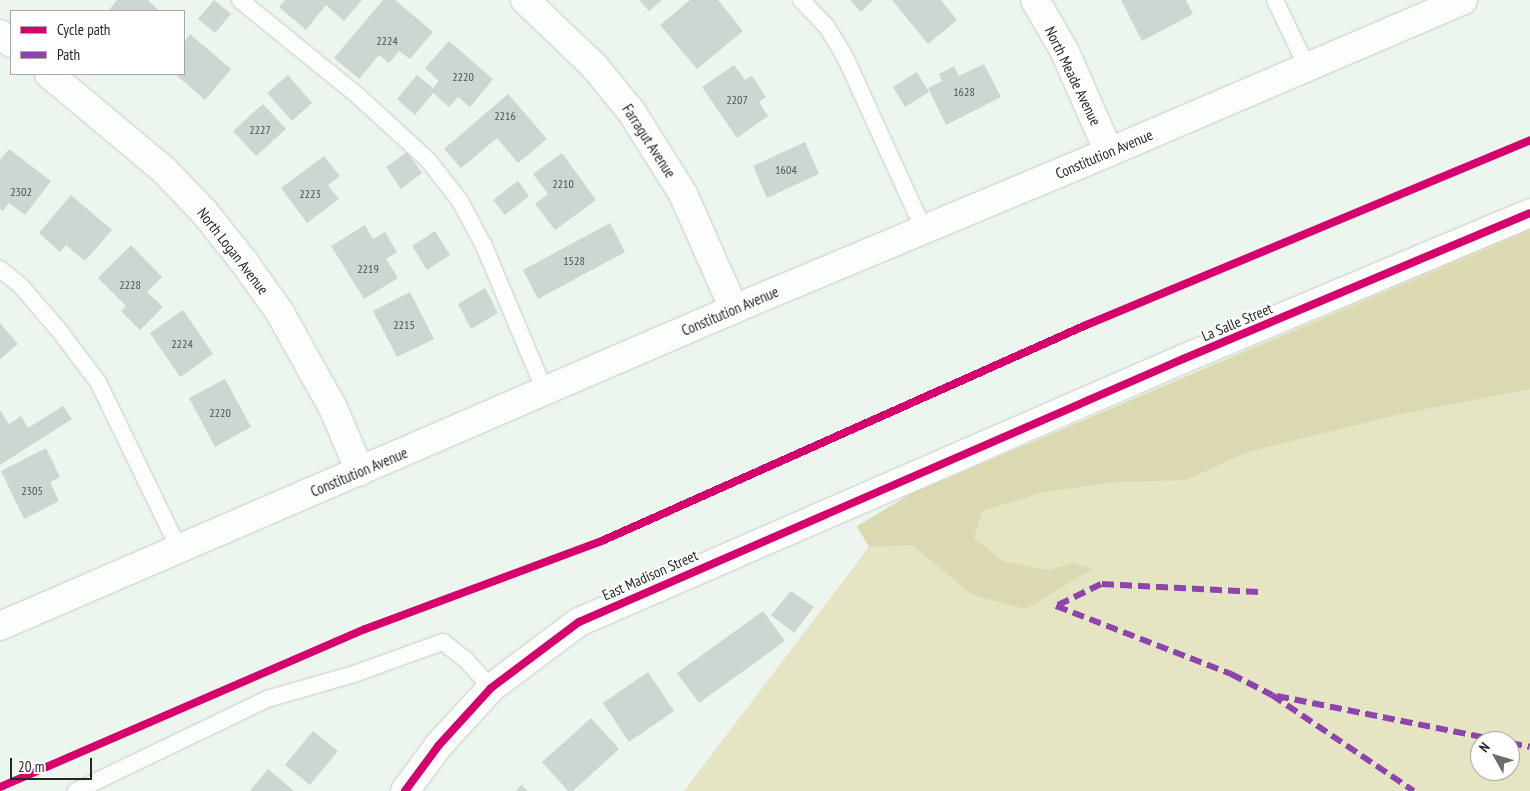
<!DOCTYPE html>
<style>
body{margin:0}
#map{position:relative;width:1530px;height:791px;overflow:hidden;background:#ecf6ee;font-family:"PT Sans Narrow",sans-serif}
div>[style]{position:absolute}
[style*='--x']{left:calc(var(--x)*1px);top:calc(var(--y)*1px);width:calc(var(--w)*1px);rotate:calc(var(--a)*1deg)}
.green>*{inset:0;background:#e5e4c3}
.forest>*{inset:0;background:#dad9b2}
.building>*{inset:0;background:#cdd6d0}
.roads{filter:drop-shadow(0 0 1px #c6ccc6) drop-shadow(0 0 1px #c6ccc6)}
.lane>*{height:16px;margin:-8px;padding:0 8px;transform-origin:8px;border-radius:8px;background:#fcfefc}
.street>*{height:28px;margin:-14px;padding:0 14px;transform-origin:14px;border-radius:14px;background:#fcfefc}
.secondary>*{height:28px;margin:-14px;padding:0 14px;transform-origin:14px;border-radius:14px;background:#fcfefc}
.quiet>*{height:6px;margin-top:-3px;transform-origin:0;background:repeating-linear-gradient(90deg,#8e44ad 0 12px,transparent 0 18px)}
.cycleway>*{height:8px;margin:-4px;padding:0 4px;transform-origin:4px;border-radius:4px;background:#d6006c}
span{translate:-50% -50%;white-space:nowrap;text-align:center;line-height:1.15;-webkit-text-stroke:4px #fff;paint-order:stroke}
.number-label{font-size:12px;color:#4d544e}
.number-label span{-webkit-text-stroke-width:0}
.street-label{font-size:15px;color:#222822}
.legend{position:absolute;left:10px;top:10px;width:175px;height:65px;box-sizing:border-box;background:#fff;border:1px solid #a7a9a7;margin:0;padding:6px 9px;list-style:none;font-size:15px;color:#222822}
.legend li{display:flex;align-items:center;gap:10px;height:25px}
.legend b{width:25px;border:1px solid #a7a9a7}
.north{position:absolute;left:1470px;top:731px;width:50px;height:50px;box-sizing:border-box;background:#fff;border:1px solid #a7a9a7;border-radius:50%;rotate:309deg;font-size:14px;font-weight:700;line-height:20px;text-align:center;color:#222822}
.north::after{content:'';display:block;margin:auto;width:18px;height:22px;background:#697069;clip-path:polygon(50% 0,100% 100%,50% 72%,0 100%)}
.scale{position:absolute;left:10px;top:758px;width:82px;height:22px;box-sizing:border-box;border:2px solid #222822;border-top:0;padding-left:6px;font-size:15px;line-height:18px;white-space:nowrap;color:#222822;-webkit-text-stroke:4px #fff;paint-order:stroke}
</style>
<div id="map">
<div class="green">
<i style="clip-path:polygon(evenodd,1530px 228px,1530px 791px,684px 791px,869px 547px,857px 526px,911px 494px,1530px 228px,1480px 741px,1510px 741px,1510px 771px,1480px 771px,1480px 741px)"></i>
</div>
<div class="forest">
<i style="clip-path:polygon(1530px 231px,1530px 389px,1405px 413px,1247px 452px,1186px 480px,1117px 482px,1043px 492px,982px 511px,974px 538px,1003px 561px,1047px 570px,1074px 563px,1092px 569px,1026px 609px,973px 595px,912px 545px,869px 547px,857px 526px,911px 494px)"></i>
</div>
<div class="building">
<i style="clip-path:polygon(117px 0,148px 0,159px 11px,108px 11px)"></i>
<i style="clip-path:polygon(214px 0,231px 14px,215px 33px,198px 19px)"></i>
<i style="clip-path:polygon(285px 0,362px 0,344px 21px,326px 5px,306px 30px,279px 7px)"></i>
<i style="clip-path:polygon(383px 0,395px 0,433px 32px,410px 59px,399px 51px,389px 63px,379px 55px,359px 79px,334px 58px)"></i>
<i style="clip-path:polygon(639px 0,662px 0,649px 11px)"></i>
<i style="clip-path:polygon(690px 0,718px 0,743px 31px,697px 69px,660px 25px)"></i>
<i style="clip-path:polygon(850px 0,873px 0,861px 12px)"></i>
<i style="clip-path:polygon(892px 0,941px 0,957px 20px,928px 44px)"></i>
<i style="clip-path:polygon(1121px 0,1186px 0,1193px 14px,1142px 41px)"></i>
<i style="clip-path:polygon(190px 34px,231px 69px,205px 100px,175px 74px,184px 74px,184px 42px)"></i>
<i style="clip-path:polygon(449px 41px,493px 79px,470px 107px,458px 97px,449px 107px,433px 93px,415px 115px,397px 99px,417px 75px,433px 88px,439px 81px,425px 68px)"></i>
<i style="clip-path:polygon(984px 64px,1001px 97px,946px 125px,928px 88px,942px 81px,939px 74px,954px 66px,959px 76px)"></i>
<i style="clip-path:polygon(734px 65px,745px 80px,752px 76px,766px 97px,759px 102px,768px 116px,737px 138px,702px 87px)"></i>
<i style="clip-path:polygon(917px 72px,929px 92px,905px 107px,893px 87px)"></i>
<i style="clip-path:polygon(288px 75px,312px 103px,292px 121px,267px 93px)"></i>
<i style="clip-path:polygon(508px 94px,547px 139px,518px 163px,497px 138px,461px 168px,444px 149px)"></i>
<i style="clip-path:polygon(263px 104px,286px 129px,256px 156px,233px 131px)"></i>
<i style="clip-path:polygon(805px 142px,819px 174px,767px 198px,753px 166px)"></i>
<i style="clip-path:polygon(9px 149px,51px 181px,25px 215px,9px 203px,3px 211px,0 209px,0 160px)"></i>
<i style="clip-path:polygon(407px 152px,422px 173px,401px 189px,386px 167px)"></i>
<i style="clip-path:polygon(562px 153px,596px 200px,555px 230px,535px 204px,548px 194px,533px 174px)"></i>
<i style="clip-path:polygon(324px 156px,340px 176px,328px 185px,339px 199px,307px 223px,281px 188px)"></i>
<i style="clip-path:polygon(518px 181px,529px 196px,505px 215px,493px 200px)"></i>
<i style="clip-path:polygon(71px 195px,112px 230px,85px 261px,66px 245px,60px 252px,39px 233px)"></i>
<i style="clip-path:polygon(610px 223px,625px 252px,538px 299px,523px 270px)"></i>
<i style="clip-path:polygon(365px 225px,373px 239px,385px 232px,397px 252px,386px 259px,398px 278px,364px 299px,331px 246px)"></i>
<i style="clip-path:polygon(435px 231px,450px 255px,427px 270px,412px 246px)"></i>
<i style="clip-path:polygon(131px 245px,162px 277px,147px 292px,163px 307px,140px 330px,121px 311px,126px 306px,98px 278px)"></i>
<i style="clip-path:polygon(485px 288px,498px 313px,471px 329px,458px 304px)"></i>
<i style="clip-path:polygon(410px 292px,434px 339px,397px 357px,373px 311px)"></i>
<i style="clip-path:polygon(183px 310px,213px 354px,180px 377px,150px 333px)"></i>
<i style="clip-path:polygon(0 323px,18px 344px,0 359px)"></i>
<i style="clip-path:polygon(225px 379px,251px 427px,215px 447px,189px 398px)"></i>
<i style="clip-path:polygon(63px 406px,72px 419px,0 465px,0 410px,9px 424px,21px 416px,28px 428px)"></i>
<i style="clip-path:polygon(46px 448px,60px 477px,50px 482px,59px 501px,24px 519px,1px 471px)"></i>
<i style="clip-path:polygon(791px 591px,814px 607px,794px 633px,771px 615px)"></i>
<i style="clip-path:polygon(763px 611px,785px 641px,699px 703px,677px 673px)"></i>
<i style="clip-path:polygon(648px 672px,674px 711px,629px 742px,603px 703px)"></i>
<i style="clip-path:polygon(591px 718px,619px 749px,573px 791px,568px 791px,542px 762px)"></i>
<i style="clip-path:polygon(313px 731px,338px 751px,310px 785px,285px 765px)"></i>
<i style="clip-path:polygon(268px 769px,294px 791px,250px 791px)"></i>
<i style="clip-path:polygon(521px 785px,528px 791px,516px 791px)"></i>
</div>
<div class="roads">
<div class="lane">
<i style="--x:240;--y:0;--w:152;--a:39.1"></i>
<i style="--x:358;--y:96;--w:95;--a:42.4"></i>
<i style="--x:428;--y:160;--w:52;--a:52"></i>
<i style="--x:460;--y:201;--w:51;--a:61.9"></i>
<i style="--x:484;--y:246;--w:157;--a:67.2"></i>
<i style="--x:801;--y:0;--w:37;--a:46"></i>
<i style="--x:827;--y:27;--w:37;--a:59"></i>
<i style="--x:846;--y:59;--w:188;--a:65.5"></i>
<i style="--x:1275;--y:0;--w:74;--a:64.5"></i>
<i style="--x:0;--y:269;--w:26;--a:39"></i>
<i style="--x:20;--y:285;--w:58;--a:49.2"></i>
<i style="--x:58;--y:329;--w:66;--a:53"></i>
<i style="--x:98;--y:382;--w:186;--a:64.1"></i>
<i style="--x:76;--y:791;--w:212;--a:-25.7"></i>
<i style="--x:267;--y:699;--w:91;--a:-16"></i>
<i style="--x:354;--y:674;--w:95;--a:-19.8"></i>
<i style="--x:443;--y:642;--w:29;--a:38"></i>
<i style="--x:466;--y:660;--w:38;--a:48"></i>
</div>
<div class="street">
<i style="--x:525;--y:0;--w:95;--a:43.7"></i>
<i style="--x:594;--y:66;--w:58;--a:50.6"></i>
<i style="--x:631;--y:111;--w:98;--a:57.9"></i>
<i style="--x:683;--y:194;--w:126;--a:66.1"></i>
<i style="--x:1035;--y:0;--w:58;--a:59.9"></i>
<i style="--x:1064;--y:50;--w:111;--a:66.2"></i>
<i style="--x:0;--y:34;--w:14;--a:39"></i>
<i style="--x:49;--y:74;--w:151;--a:39.9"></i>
<i style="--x:165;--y:171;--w:58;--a:46.4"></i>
<i style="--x:205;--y:213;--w:63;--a:51.5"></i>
<i style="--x:244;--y:262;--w:60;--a:54.5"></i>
<i style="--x:279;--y:311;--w:111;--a:60.9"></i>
<i style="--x:333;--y:408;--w:69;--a:66.8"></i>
<i style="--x:405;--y:791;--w:57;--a:-53.5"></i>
<i style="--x:439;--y:745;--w:77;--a:-47.6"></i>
<i style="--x:491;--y:688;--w:110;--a:-36.9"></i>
<i style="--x:579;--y:622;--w:659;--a:-23.53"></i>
<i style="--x:1183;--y:359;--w:376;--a:-22.8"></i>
</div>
<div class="secondary">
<i style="--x:0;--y:626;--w:800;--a:-23.36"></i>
<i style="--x:734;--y:309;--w:407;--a:-22.7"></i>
<i style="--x:1109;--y:152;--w:385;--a:-23.2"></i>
</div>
</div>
<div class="quiet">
<i style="--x:1258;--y:592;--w:157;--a:-177.1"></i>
<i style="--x:1101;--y:584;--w:50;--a:153.9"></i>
<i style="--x:1056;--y:606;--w:188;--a:21.2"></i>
<i style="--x:1231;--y:674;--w:46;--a:27.1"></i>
<i style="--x:1272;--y:695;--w:171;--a:34.1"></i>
<i style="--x:1277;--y:696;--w:230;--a:11.3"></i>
<i style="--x:1510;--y:743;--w:20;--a:11"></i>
</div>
<div class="cycleway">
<i style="--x:0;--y:787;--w:398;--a:-23.4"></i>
<i style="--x:365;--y:629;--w:255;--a:-20.4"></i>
<i style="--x:604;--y:540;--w:526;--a:-24.03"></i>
<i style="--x:1084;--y:326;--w:483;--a:-22.6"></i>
<i style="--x:405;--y:791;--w:57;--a:-53.5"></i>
<i style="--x:439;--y:745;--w:77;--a:-47.6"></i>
<i style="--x:491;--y:688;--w:110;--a:-36.9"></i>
<i style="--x:579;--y:622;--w:659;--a:-23.53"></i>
<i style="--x:1183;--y:359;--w:376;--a:-22.8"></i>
</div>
<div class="number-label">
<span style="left:387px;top:41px">2224</span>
<span style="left:463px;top:77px">2220</span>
<span style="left:964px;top:92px">1628</span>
<span style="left:737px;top:100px">2207</span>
<span style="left:505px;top:116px">2216</span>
<span style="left:260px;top:130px">2227</span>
<span style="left:786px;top:170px">1604</span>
<span style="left:563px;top:184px">2210</span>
<span style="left:21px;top:192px">2302</span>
<span style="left:310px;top:194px">2223</span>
<span style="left:574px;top:261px">1528</span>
<span style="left:368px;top:269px">2219</span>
<span style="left:130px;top:285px">2228</span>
<span style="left:404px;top:325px">2215</span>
<span style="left:182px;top:344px">2224</span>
<span style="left:220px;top:413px">2220</span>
<span style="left:32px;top:491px">2305</span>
</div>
<div class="street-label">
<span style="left:1073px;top:76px;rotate:64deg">North Meade Avenue</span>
<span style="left:649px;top:141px;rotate:57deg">Farragut Avenue</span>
<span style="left:1104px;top:154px;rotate:-23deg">Constitution Avenue</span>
<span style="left:233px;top:251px;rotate:52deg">North Logan Avenue</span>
<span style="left:730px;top:311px;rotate:-23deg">Constitution Avenue</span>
<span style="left:1237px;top:322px;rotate:-23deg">La Salle Street</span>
<span style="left:359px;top:472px;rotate:-23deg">Constitution Avenue</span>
<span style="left:650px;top:575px;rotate:-24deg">East Madison Street</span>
</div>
<ul class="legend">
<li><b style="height:6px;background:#d6006c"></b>Cycle path</li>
<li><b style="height:6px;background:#8e44ad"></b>Path</li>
</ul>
<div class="north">N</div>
<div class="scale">20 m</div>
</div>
